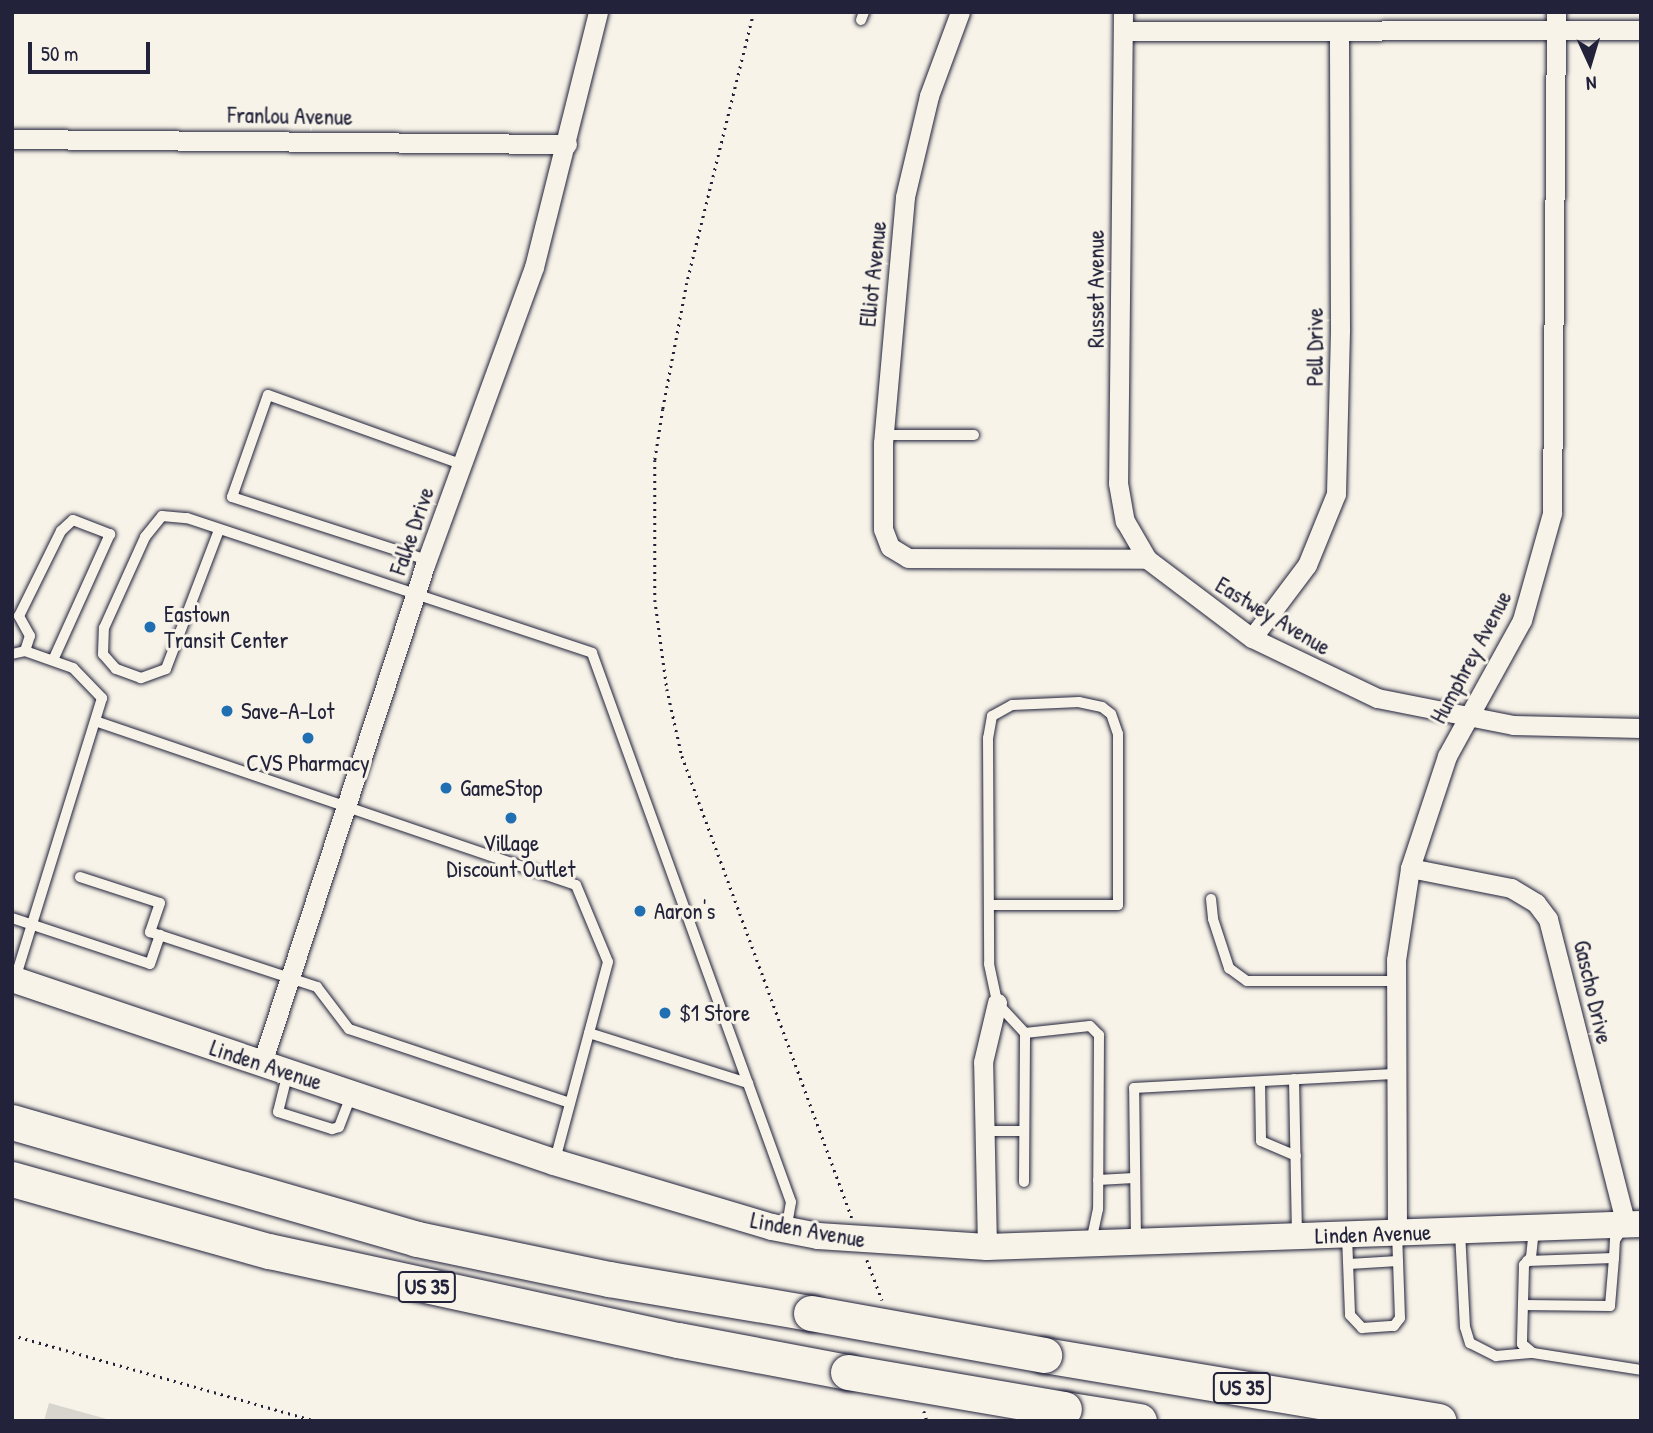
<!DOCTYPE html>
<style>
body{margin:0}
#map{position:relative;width:1653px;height:1433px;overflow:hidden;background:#f7f3e8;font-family:"Patrick Hand",sans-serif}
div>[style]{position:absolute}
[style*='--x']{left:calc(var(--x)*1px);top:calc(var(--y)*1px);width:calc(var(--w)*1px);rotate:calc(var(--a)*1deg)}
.green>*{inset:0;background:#d8d5cf}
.path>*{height:2.5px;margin-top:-1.25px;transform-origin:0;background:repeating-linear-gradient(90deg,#22223b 0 2px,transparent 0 7px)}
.roads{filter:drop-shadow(0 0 2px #22223b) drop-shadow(0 0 2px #22223b)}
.lane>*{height:10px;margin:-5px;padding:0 5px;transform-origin:5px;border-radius:5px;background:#f7f3e8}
.street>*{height:19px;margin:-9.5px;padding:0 9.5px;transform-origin:9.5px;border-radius:9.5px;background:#f7f3e8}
.secondary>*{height:26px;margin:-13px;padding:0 13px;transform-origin:13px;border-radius:13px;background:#f7f3e8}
.highway>*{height:35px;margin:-17.5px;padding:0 17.5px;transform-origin:17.5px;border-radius:17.5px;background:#f7f3e8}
.bridges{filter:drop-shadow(0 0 2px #22223b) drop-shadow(0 0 2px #22223b)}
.highway-bridge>*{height:35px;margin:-17.5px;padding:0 17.5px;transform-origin:17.5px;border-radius:17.5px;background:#f7f3e8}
.dots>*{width:19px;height:19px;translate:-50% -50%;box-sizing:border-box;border:4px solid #f7f3e8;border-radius:50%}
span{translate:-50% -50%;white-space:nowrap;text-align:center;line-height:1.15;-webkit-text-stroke:6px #f7f3e8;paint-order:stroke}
.shield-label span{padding:2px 5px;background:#f7f3e8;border:2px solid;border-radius:5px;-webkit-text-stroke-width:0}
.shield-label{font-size:21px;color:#22223b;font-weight:700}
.street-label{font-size:23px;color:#22223b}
.poi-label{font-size:23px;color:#22223b}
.left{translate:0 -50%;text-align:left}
.frame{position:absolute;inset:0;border:14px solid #22223b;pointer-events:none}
.north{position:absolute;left:1555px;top:28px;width:70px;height:70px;-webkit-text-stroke:5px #f7f3e8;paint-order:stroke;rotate:176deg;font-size:19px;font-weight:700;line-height:28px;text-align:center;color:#22223b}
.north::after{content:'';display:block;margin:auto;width:24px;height:32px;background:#22223b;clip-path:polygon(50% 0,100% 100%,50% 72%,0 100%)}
.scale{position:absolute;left:28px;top:42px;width:122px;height:32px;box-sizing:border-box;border:4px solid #22223b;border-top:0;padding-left:9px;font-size:21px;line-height:24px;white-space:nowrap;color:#22223b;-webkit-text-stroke:5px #f7f3e8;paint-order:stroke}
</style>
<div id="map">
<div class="green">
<i style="clip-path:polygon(49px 1403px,114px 1421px,44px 1421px)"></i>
</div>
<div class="path">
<i style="--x:754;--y:12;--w:279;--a:103.9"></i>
<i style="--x:687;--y:283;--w:128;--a:100.8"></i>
<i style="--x:663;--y:409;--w:52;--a:98.9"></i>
<i style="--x:655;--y:460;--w:140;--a:90"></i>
<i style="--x:655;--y:600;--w:90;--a:82.3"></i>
<i style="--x:667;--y:689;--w:69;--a:77.4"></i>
<i style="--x:682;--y:756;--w:492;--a:69.8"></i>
<i style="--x:867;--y:1260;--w:43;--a:69.4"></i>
<i style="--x:12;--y:1335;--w:315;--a:15.8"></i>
<i style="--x:924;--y:1411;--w:10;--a:73"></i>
</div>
<div class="roads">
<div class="lane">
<i style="--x:861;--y:20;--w:9;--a:-69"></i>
<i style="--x:884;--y:435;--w:90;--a:0"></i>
<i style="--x:219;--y:530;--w:149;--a:110.9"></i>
<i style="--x:166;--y:669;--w:27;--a:160"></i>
<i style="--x:141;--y:678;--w:27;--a:-160"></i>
<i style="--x:116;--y:669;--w:20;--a:-131"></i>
<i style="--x:103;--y:654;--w:26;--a:-88"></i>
<i style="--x:104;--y:628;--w:100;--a:-65.7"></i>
<i style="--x:145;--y:537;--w:27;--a:-51"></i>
<i style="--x:162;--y:516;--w:25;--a:5"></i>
<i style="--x:187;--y:518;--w:427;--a:18.4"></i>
<i style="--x:592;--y:653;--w:584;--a:70.08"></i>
<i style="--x:791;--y:1202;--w:27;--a:100"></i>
<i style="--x:427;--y:560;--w:205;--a:-162.1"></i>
<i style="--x:232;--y:497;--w:108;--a:-70.6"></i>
<i style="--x:268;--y:395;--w:205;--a:19.7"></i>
<i style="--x:25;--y:651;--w:16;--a:-72"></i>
<i style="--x:30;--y:636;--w:23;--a:-119"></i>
<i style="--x:19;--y:616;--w:95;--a:-63.7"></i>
<i style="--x:61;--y:531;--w:16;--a:-43"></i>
<i style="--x:73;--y:520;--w:40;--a:21"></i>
<i style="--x:110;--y:534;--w:138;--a:114.3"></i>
<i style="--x:12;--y:654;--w:13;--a:-13"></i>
<i style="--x:25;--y:651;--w:51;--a:19.5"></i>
<i style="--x:73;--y:668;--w:42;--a:46"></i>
<i style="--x:102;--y:698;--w:294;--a:107.2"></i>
<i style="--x:98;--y:722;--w:505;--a:18.83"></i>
<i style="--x:576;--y:885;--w:83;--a:67.4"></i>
<i style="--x:608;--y:962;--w:205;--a:105"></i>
<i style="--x:80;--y:877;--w:84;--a:18"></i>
<i style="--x:160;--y:903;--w:31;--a:109"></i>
<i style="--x:150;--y:932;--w:176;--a:18.2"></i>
<i style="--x:317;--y:987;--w:53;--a:52.7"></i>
<i style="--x:349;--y:1029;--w:233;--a:18.5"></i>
<i style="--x:1211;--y:899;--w:20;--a:84"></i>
<i style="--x:1213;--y:919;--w:52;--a:71.9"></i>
<i style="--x:1229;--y:968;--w:22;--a:36"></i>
<i style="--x:1247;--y:981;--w:148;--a:0"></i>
<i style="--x:990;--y:905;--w:128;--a:0"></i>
<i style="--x:1118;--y:905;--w:171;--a:-90"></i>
<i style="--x:1118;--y:734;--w:21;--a:-109"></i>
<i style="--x:1111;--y:714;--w:11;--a:-142"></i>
<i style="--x:1102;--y:707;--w:24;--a:-168"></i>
<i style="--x:1079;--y:702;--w:67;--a:177.4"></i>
<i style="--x:1012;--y:705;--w:23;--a:151"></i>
<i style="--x:992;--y:716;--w:22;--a:100"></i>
<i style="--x:988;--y:738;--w:226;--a:89.7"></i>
<i style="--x:989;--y:964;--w:40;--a:78"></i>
<i style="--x:997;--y:1003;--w:41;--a:47"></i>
<i style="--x:1025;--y:1033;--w:65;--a:-6.1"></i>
<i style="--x:1090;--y:1026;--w:13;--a:45"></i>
<i style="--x:1099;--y:1035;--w:174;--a:90.3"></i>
<i style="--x:1098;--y:1209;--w:33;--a:102"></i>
<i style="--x:12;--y:918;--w:145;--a:18.4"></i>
<i style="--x:150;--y:964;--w:31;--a:-71"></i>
<i style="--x:589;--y:1033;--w:167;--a:17.5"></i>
<i style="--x:288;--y:1072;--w:41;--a:104"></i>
<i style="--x:278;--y:1112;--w:57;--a:17.5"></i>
<i style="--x:332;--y:1129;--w:7;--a:-16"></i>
<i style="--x:339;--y:1127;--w:33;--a:-69"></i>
<i style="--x:1294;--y:1079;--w:157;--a:88.9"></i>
<i style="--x:1260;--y:1082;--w:59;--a:89"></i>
<i style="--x:1261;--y:1141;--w:38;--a:23"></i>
<i style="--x:985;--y:1131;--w:39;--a:0"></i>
<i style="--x:1098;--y:1180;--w:36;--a:-3"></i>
<i style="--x:1024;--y:1182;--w:149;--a:-89.6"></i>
<i style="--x:1534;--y:1229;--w:28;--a:96"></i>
<i style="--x:1531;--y:1257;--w:11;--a:131"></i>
<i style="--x:1524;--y:1265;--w:79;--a:91.5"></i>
<i style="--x:1522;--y:1344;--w:14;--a:39"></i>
<i style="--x:1533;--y:1353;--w:109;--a:8.9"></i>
<i style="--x:1460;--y:1232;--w:95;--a:87"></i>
<i style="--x:1465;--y:1327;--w:17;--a:73"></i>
<i style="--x:1470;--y:1343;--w:29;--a:27"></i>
<i style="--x:1496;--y:1356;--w:37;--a:-5"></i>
<i style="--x:1347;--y:1236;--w:79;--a:87.8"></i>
<i style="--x:1350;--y:1315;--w:18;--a:47"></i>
<i style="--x:1362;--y:1328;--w:32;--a:-4"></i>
<i style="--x:1394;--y:1326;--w:10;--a:-53"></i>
<i style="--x:1400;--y:1318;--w:84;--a:-92"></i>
<i style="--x:1136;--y:1241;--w:153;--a:-90.7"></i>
<i style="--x:1134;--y:1088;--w:259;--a:-3.1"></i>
<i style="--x:1527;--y:1261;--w:87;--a:-2"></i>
<i style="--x:1614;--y:1258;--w:18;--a:-87"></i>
<i style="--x:1615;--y:1240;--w:15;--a:-58"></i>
<i style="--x:1349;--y:1264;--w:49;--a:-3.5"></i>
<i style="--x:1523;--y:1305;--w:87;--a:0.7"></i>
<i style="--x:1610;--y:1306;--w:48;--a:-85.2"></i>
</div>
<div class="street">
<i style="--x:960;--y:12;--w:90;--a:110.3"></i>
<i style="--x:929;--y:96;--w:104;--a:103.4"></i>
<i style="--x:905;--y:197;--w:247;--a:95.1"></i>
<i style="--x:883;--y:443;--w:86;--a:90"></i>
<i style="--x:883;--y:529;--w:19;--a:69"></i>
<i style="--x:890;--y:547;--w:21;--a:31"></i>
<i style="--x:908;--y:558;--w:239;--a:0.2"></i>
<i style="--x:1147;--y:559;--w:131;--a:37"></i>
<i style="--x:1252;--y:638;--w:139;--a:25.6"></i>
<i style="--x:1377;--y:698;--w:139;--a:11.2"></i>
<i style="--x:1513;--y:725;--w:128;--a:1.3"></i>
<i style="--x:1123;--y:12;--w:471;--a:90.6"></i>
<i style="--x:1118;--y:483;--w:39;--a:80"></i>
<i style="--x:1125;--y:521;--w:44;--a:59.9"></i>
<i style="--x:1123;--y:31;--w:518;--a:-0.11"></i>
<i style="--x:12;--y:139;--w:555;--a:0.52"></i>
<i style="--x:1252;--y:638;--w:91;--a:-53"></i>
<i style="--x:1307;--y:565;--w:77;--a:-67.8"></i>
<i style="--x:1336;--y:494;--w:164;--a:-88.6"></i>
<i style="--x:1340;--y:330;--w:299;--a:-90.2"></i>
<i style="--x:1410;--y:868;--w:103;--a:11.2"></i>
<i style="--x:1511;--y:888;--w:29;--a:31"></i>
<i style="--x:1536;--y:903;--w:20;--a:53"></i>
<i style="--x:1548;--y:919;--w:315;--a:75.7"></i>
<i style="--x:262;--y:1063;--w:524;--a:-71.88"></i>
<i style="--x:425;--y:565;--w:317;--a:-69.9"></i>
<i style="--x:534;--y:267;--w:263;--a:-75.9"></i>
<i style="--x:1397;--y:1234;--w:274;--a:-90.2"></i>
<i style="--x:1396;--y:960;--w:93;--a:-81.3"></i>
<i style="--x:1410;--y:868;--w:118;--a:-71.7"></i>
<i style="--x:1447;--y:756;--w:155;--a:-61.1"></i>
<i style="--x:1522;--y:620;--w:111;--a:-74.3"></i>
<i style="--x:1552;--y:513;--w:501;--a:-89.54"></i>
<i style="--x:987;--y:1247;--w:185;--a:-91.2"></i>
<i style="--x:983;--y:1062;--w:61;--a:-76.7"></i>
</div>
<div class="secondary">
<i style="--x:12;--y:979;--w:572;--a:18.66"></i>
<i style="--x:554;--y:1162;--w:227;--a:16.6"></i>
<i style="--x:772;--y:1227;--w:47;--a:11.1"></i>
<i style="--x:818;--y:1236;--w:169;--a:3.7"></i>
<i style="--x:987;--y:1247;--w:654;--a:-2.01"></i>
</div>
<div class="highway">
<i style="--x:12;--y:1122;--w:422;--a:16.1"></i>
<i style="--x:417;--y:1239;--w:196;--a:11.8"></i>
<i style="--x:609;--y:1279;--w:205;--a:9.6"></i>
<i style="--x:12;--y:1179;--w:267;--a:15.7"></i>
<i style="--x:269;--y:1251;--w:419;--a:12.3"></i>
<i style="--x:678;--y:1340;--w:173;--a:10.7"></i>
<i style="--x:1044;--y:1355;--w:400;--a:9.5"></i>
<i style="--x:1064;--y:1409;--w:76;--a:9.1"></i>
</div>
</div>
<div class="bridges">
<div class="highway-bridge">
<i style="--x:811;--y:1313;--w:237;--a:10.2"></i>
<i style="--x:848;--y:1372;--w:219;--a:9.7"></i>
</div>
</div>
<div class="dots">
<i style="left:150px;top:627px;background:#1f6fb2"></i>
<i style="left:227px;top:711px;background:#1f6fb2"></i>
<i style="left:308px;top:738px;background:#1f6fb2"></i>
<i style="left:446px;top:788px;background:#1f6fb2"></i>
<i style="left:511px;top:818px;background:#1f6fb2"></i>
<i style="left:640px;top:911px;background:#1f6fb2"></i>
<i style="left:665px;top:1013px;background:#1f6fb2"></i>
</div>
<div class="shield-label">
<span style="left:427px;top:1287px">US 35</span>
<span style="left:1242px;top:1388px">US 35</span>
</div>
<div class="street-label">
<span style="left:290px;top:116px;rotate:1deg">Franlou Avenue</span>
<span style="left:873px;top:274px;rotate:-84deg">Elliot Avenue</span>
<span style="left:1096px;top:289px;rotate:-90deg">Russet Avenue</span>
<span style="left:1315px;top:347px;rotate:-90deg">Pell Drive</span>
<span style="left:412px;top:531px;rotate:-71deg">Falke Drive</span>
<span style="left:1273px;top:616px;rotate:31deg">Eastwey Avenue</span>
<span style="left:1471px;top:657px;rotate:-62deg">Humphrey Avenue</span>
<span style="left:1593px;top:992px;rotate:77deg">Gascho Drive</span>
<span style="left:266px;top:1065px;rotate:18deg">Linden Avenue</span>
<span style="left:808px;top:1230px;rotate:10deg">Linden Avenue</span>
<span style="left:1373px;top:1234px;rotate:-2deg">Linden Avenue</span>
</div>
<div class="poi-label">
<span class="left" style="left:164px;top:627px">Eastown<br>Transit Center</span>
<span class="left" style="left:241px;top:711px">Save-A-Lot</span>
<span style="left:308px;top:763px">CVS Pharmacy</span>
<span class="left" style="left:460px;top:788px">GameStop</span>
<span style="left:511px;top:856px">Village<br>Discount Outlet</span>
<span class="left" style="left:654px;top:911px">Aaron's</span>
<span class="left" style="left:679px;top:1013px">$1 Store</span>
</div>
<div class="frame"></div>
<div class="north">N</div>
<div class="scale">50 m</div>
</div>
